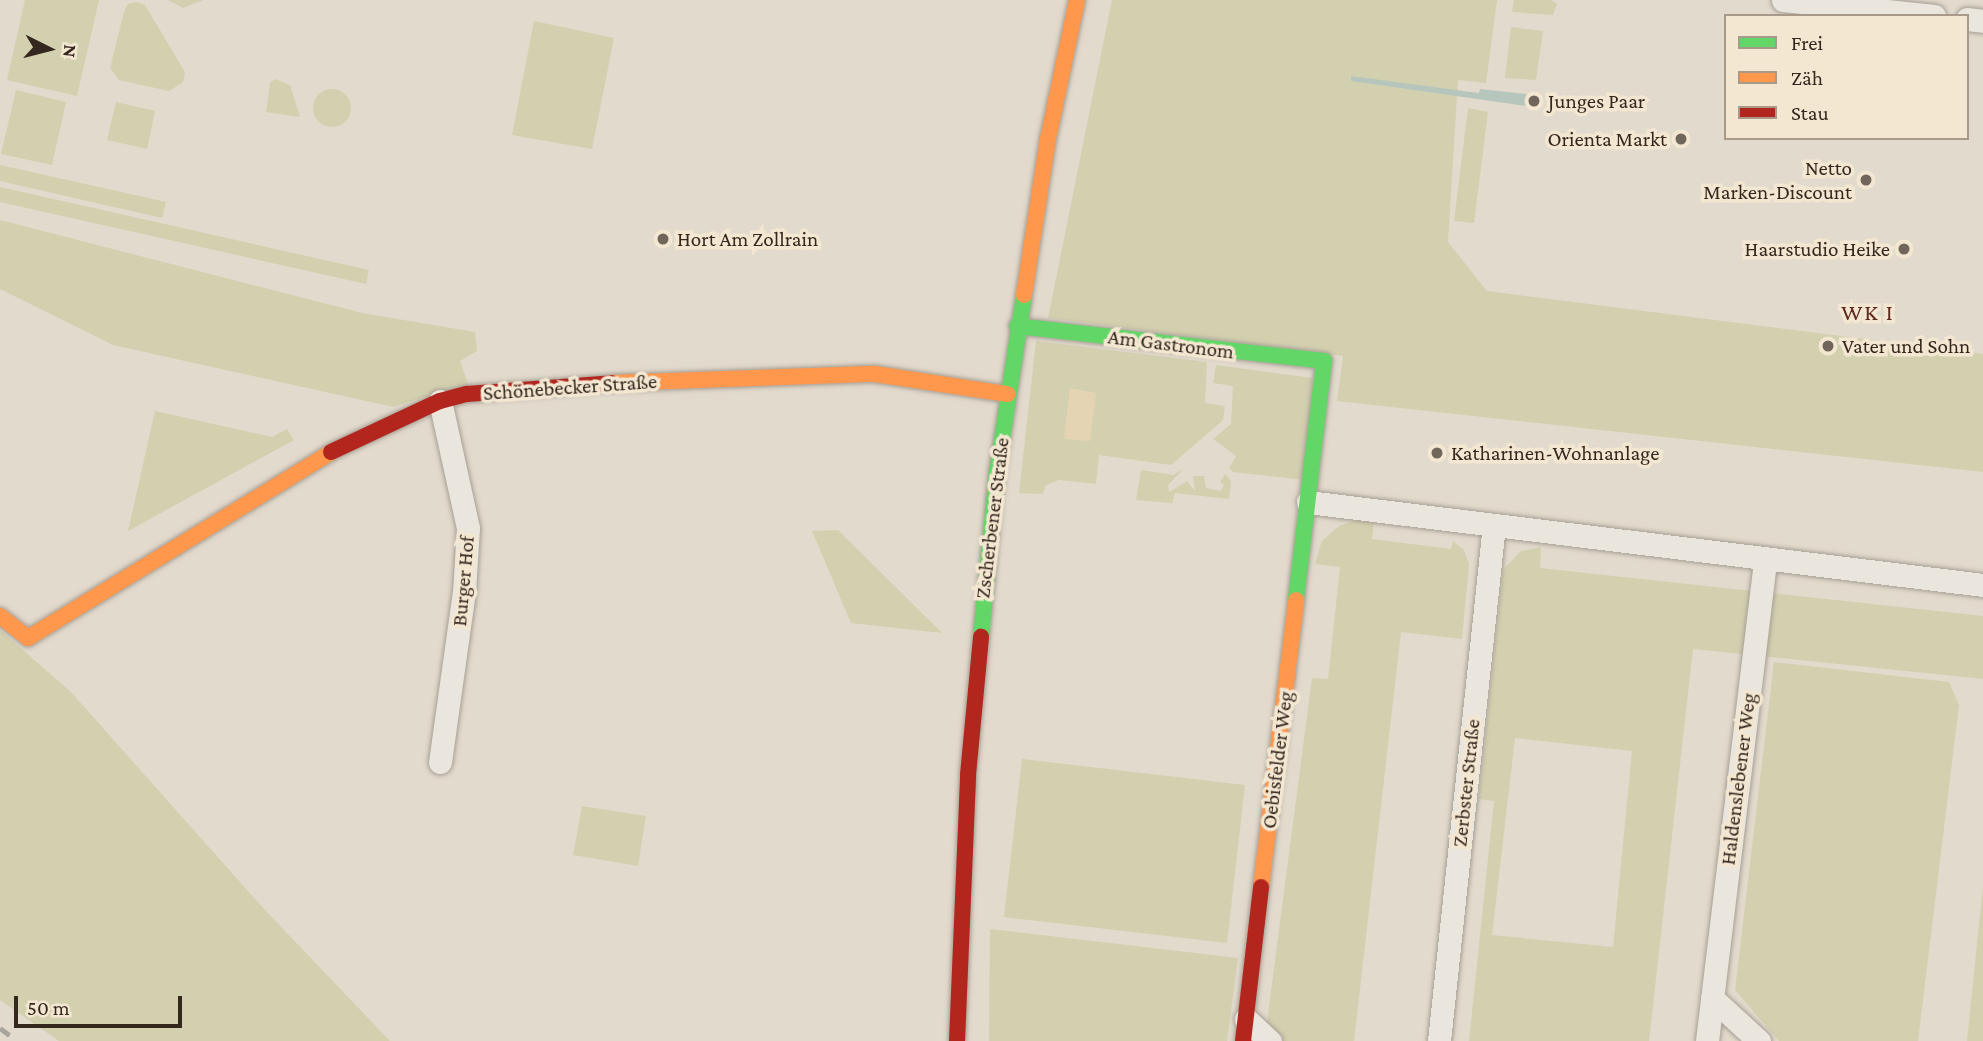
<!DOCTYPE html>
<meta charset="utf-8">
<style>
body{margin:0}
#map{position:relative;width:1983px;height:1041px;overflow:hidden;background:#e2dacc;font-family:"Crimson Pro",serif}
div>[style]{position:absolute}
[style*='--x']{left:calc(var(--x)*1px);top:calc(var(--y)*1px);width:calc(var(--w)*1px);rotate:calc(var(--a)*1deg)}
.green>*{inset:0;background:#d3d0af}
.round{border-radius:50%}
.sand>*{inset:0;background:#e4d4b4}
.water>*{inset:0;background:#b7c6bc}
.roads{filter:drop-shadow(0 0 2px #a79f95) drop-shadow(0 0 2px #a79f95)}
.street>*{height:23px;margin:-11.5px;padding:0 11.5px;transform-origin:11.5px;border-radius:11.5px;background:#eae5dd}
.fast>*{height:16px;margin:-8px;padding:0 8px;transform-origin:8px;border-radius:8px;background:#63d668}
.slow>*{height:16px;margin:-8px;padding:0 8px;transform-origin:8px;border-radius:8px;background:#ff974d}
.jam>*{height:16px;margin:-8px;padding:0 8px;transform-origin:8px;border-radius:8px;background:#b3261e}
.rail>*{height:5px;margin-top:-2.5px;transform-origin:0;background:repeating-linear-gradient(90deg,#a9a49d 0 12px,transparent 0 24px)}
.dots>*{width:19px;height:19px;translate:-50% -50%;box-sizing:border-box;border:4px solid #f3e7d2;border-radius:50%}
span{translate:-50% -50%;white-space:nowrap;text-align:center;line-height:1.15;-webkit-text-stroke:7px #f3e7d2;paint-order:stroke}
.poi-label{font-size:21px;color:#34271e}
.left{translate:0 -50%;text-align:left}
.right{translate:-100% -50%;text-align:right}
.street-label{font-size:21px;color:#34271e}
.neighbourhood-label{font-size:23px;color:#5e2920;letter-spacing:2px}
.legend{position:absolute;left:1724px;top:14px;width:245px;height:126px;box-sizing:border-box;background:#f3e7d2;border:2px solid #a79a8a;margin:0;padding:9px 12px;list-style:none;font-size:21px;color:#34271e}
.legend li{display:flex;align-items:center;gap:14px;height:35px}
.legend b{width:35px;border:2px solid #a79a8a}
.north{position:absolute;left:14px;top:14px;width:70px;height:70px;-webkit-text-stroke:5px #f3e7d2;paint-order:stroke;rotate:96deg;font-size:19px;font-weight:700;line-height:28px;text-align:center;color:#34271e}
.north::after{content:'';display:block;margin:auto;width:24px;height:32px;background:#34271e;clip-path:polygon(50% 0,100% 100%,50% 72%,0 100%)}
.scale{position:absolute;left:14px;top:996px;width:168px;height:32px;box-sizing:border-box;border:4px solid #34271e;border-top:0;padding-left:9px;font-size:21px;line-height:24px;white-space:nowrap;color:#34271e;-webkit-text-stroke:5px #f3e7d2;paint-order:stroke}
</style>
<div id="map">
<div class="green">
<i style="clip-path:polygon(25px 0,99px 0,77px 96px,7px 80px)"></i>
<i style="clip-path:polygon(168px 0,203px 0,183px 8px)"></i>
<i style="clip-path:polygon(1112px 0,1497px 0,1486px 83px,1458px 80px,1448px 242px,1487px 291px,1983px 354px,1983px 472px,1337px 401px,1343px 356px,1048px 318px)"></i>
<i style="clip-path:polygon(1514px 0,1551px 0,1557px 4px,1553px 15px,1512px 12px)"></i>
<i style="clip-path:polygon(137px 2px,145px 5px,185px 72px,183px 82px,169px 91px,119px 80px,110px 68px,124px 12px,128px 4px)"></i>
<i style="clip-path:polygon(534px 21px,614px 38px,592px 149px,512px 135px)"></i>
<i style="clip-path:polygon(1511px 27px,1543px 31px,1536px 80px,1505px 78px)"></i>
<i style="clip-path:polygon(275px 79px,290px 85px,300px 117px,266px 112px,270px 83px)"></i>
<i class="round" style="left:313px;top:89px;width:38px;height:38px"></i>
<i style="clip-path:polygon(16px 90px,66px 102px,52px 165px,1px 154px)"></i>
<i style="clip-path:polygon(116px 102px,155px 111px,147px 149px,107px 140px)"></i>
<i style="clip-path:polygon(1468px 108px,1488px 112px,1474px 223px,1454px 221px)"></i>
<i style="clip-path:polygon(0 165px,166px 202px,162px 218px,0 181px)"></i>
<i style="clip-path:polygon(0 187px,369px 270px,366px 284px,0 202px)"></i>
<i style="clip-path:polygon(0 220px,362px 313px,475px 332px,477px 351px,460px 361px,468px 384px,393px 407px,113px 345px,0 289px)"></i>
<i style="clip-path:polygon(1036px 341px,1207px 362px,1205px 403px,1225px 406px,1223px 420px,1171px 465px,1099px 455px,1096px 484px,1059px 480px,1046px 485px,1043px 494px,1019px 493px)"></i>
<i style="clip-path:polygon(1216px 365px,1312px 378px,1305px 480px,1233px 472px,1229px 468px,1236px 456px,1213px 439px,1231px 424px,1233px 386px,1213px 383px)"></i>
<i style="clip-path:polygon(155px 411px,272px 437px,287px 429px,294px 440px,128px 531px)"></i>
<i style="clip-path:polygon(1184px 468px,1168px 485px,1169px 492px,1187px 481px,1195px 491px,1193px 476px,1204px 476px,1206px 488px,1221px 491px,1224px 485px,1220px 482px,1225px 474px,1231px 481px,1229px 499px,1175px 493px,1172px 503px,1136px 500px,1141px 470px,1173px 475px)"></i>
<i style="clip-path:polygon(1357px 520px,1374px 521px,1372px 539px,1451px 549px,1453px 541px,1464px 550px,1469px 565px,1462px 639px,1401px 632px,1354px 1041px,1270px 1041px,1265px 1037px,1312px 678px,1328px 679px,1340px 567px,1315px 564px,1322px 541px,1339px 526px)"></i>
<i style="clip-path:polygon(838px 530px,942px 633px,851px 623px,812px 531px)"></i>
<i style="clip-path:polygon(evenodd,1541px 547px,1540px 568px,1983px 616px,1983px 679px,1693px 649px,1649px 1041px,1469px 1041px,1494px 801px,1479px 799px,1503px 570px,1521px 551px,1541px 547px,1515px 738px,1632px 751px,1613px 947px,1492px 935px,1515px 738px)"></i>
<i style="clip-path:polygon(0 630px,71px 692px,264px 909px,390px 1041px,59px 1041px,0 1000px)"></i>
<i style="clip-path:polygon(1774px 662px,1949px 682px,1959px 705px,1918px 1041px,1779px 1041px,1735px 990px)"></i>
<i style="clip-path:polygon(1022px 759px,1245px 785px,1227px 943px,1004px 917px)"></i>
<i style="clip-path:polygon(582px 806px,646px 816px,638px 866px,573px 855px)"></i>
<i style="clip-path:polygon(1983px 886px,1983px 1041px,1967px 1041px)"></i>
<i style="clip-path:polygon(990px 929px,1238px 958px,1227px 1041px,989px 1041px)"></i>
</div>
<div class="sand">
<i style="clip-path:polygon(1070px 388px,1096px 393px,1090px 441px,1064px 439px)"></i>
</div>
<div class="water">
<i style="clip-path:polygon(1351px 76px,1479px 93px,1480px 89px,1534px 95px,1533px 107px,1351px 81px)"></i>
</div>
<div class="roads">
<div class="street">
<i style="--x:1783;--y:0;--w:152;--a:6"></i>
<i style="--x:1967;--y:19;--w:16;--a:7"></i>
<i style="--x:1308;--y:502;--w:680;--a:7.01"></i>
<i style="--x:440;--y:762;--w:172;--a:-82"></i>
<i style="--x:464;--y:592;--w:64;--a:-86.4"></i>
<i style="--x:468;--y:528;--w:130;--a:-102.4"></i>
<i style="--x:1712;--y:998;--w:64;--a:42.5"></i>
<i style="--x:1246;--y:1019;--w:33;--a:43"></i>
<i style="--x:1439;--y:1041;--w:519;--a:-83.92"></i>
<i style="--x:1707;--y:1041;--w:484;--a:-83.1"></i>
</div>
<div class="fast">
<i style="--x:1017;--y:326;--w:309;--a:6.5"></i>
<i style="--x:1324;--y:361;--w:241;--a:96.7"></i>
<i style="--x:981;--y:637;--w:166;--a:-84.5"></i>
<i style="--x:997;--y:472;--w:179;--a:-81.3"></i>
</div>
<div class="slow">
<i style="--x:1024;--y:295;--w:158;--a:-81.3"></i>
<i style="--x:1048;--y:139;--w:142;--a:-78.2"></i>
<i style="--x:612;--y:383;--w:263;--a:-2"></i>
<i style="--x:875;--y:374;--w:134;--a:8.6"></i>
<i style="--x:0;--y:616;--w:36;--a:38"></i>
<i style="--x:28;--y:638;--w:356;--a:-31.5"></i>
<i style="--x:1261;--y:887;--w:289;--a:-83"></i>
</div>
<div class="jam">
<i style="--x:331;--y:452;--w:120;--a:-25.1"></i>
<i style="--x:440;--y:401;--w:28;--a:-15"></i>
<i style="--x:467;--y:394;--w:145;--a:-4.3"></i>
<i style="--x:957;--y:1041;--w:266;--a:-87.6"></i>
<i style="--x:968;--y:775;--w:139;--a:-84.6"></i>
<i style="--x:1243;--y:1041;--w:155;--a:-83.3"></i>
</div>
</div>
<div class="rail">
<i style="--x:0;--y:1028;--w:22;--a:36"></i>
</div>
<div class="dots">
<i style="left:1534px;top:101px;background:#71665b"></i>
<i style="left:1681px;top:139px;background:#71665b"></i>
<i style="left:1866px;top:180px;background:#71665b"></i>
<i style="left:663px;top:239px;background:#71665b"></i>
<i style="left:1904px;top:249px;background:#71665b"></i>
<i style="left:1828px;top:346px;background:#71665b"></i>
<i style="left:1437px;top:453px;background:#71665b"></i>
</div>
<div class="poi-label">
<span class="left" style="left:1548px;top:101px">Junges Paar</span>
<span class="right" style="left:1667px;top:139px">Orienta Markt</span>
<span class="right" style="left:1852px;top:180px">Netto<br>Marken-Discount</span>
<span class="left" style="left:677px;top:239px">Hort Am Zollrain</span>
<span class="right" style="left:1890px;top:249px">Haarstudio Heike</span>
<span class="left" style="left:1842px;top:346px">Vater und Sohn</span>
<span class="left" style="left:1451px;top:453px">Katharinen-Wohnanlage</span>
</div>
<div class="street-label">
<span style="left:1171px;top:344px;rotate:7deg">Am Gastronom</span>
<span style="left:570px;top:387px;rotate:-4deg">Schönebecker Straße</span>
<span style="left:992px;top:518px;rotate:-83deg">Zscherbener Straße</span>
<span style="left:463px;top:581px;rotate:-85deg">Burger Hof</span>
<span style="left:1277px;top:760px;rotate:-83deg">Oebisfelder Weg</span>
<span style="left:1738px;top:779px;rotate:-83deg">Haldenslebener Weg</span>
<span style="left:1466px;top:783px;rotate:-84deg">Zerbster Straße</span>
</div>
<div class="neighbourhood-label">
<span style="left:1868px;top:312px">WK I</span>
</div>
<ul class="legend">
<li><b style="height:9px;background:#63d668"></b>Frei</li>
<li><b style="height:9px;background:#ff974d"></b>Zäh</li>
<li><b style="height:9px;background:#b3261e"></b>Stau</li>
</ul>
<div class="north">N</div>
<div class="scale">50 m</div>
</div>
